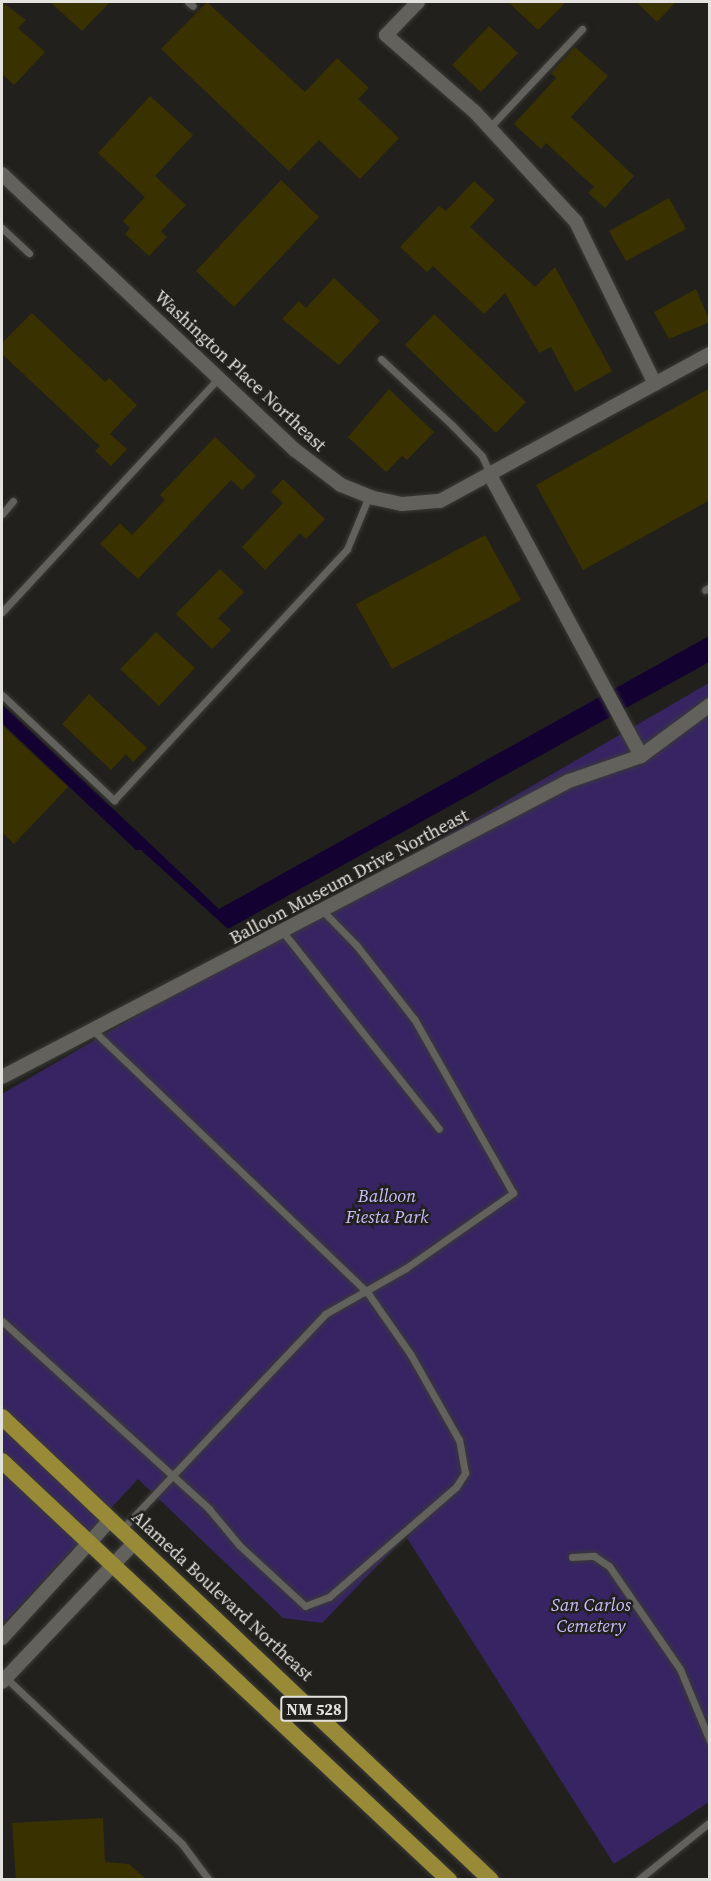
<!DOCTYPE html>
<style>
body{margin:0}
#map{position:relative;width:711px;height:1881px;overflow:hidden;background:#21201c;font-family:"Source Serif 4",serif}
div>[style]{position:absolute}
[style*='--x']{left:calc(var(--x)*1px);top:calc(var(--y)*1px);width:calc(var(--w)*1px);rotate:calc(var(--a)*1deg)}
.green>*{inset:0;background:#372563}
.water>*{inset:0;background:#130231}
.building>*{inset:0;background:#3a3100}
.roads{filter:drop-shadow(0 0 2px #3a3a36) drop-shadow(0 0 2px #3a3a36)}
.service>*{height:7px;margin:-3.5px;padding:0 3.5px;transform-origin:3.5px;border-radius:3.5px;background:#62615c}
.minor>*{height:14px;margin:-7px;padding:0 7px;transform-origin:7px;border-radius:7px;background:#62615c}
.primary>*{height:16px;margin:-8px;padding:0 8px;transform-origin:8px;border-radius:8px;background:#998a37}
span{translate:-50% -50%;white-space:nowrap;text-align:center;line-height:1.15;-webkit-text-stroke:5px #21201c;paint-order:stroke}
.shield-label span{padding:2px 4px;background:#21201c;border:2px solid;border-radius:4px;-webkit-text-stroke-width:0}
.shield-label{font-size:16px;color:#e3e2df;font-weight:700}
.street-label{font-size:18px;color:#e3e2df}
.park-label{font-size:18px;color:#c8bdfa;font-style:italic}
.frame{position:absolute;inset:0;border:3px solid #e3e2df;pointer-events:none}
</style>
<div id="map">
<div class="green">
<i style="clip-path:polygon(709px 683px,709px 1802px,614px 1864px,407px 1538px,414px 1528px,322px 1623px,283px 1618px,138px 1479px,2px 1625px,2px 1094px)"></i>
</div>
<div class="water">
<i style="clip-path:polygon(709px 636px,709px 662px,228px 929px,141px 850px,136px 850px,2px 723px,2px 704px,219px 909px)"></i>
</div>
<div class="building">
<i style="clip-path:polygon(2px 2px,26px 20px,18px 28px,45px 52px,14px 85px,2px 74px)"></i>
<i style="clip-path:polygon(50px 2px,110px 2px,82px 31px)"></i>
<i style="clip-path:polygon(207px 2px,305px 92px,337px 58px,369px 88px,358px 99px,399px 138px,360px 179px,319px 140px,289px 171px,161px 49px)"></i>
<i style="clip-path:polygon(508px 2px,566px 2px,538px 30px)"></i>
<i style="clip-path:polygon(636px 2px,676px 2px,657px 22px)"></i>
<i style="clip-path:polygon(489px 26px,518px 53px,481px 92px,452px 65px)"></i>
<i style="clip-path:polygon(575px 47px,608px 76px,571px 117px,634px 176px,605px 208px,588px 193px,594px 187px,546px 143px,541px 149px,514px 124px,556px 78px,551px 73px)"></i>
<i style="clip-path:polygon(150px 96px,193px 135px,155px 176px,186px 205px,161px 231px,167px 237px,149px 256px,125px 234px,130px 228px,123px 221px,145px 197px,98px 153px)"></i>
<i style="clip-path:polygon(281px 180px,319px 217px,234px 307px,196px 271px)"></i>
<i style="clip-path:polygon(474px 181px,495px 200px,470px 227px,535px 287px,555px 267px,612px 371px,575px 392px,551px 347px,539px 353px,505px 293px,484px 314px,433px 266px,427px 272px,400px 247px,439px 206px,446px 211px)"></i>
<i style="clip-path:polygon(669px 198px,686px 229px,626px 261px,609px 231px)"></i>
<i style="clip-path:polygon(334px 278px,380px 321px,339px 365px,282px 319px,299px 301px,306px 308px)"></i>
<i style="clip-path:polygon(696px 289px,710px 322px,669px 339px,654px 312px)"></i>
<i style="clip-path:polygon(32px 313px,105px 382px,109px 378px,137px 405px,110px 434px,127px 449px,111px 466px,95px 451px,100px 446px,2px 354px,2px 343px)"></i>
<i style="clip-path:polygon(434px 314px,526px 402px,496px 433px,405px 345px)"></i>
<i style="clip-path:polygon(710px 388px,710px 500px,583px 570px,536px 485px)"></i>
<i style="clip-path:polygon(389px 389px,434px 432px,407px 460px,402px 456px,386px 472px,348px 437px)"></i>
<i style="clip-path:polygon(215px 437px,256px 476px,242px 490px,231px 480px,138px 579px,100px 544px,120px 523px,132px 535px,165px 500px,160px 495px)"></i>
<i style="clip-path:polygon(283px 479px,325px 519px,306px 539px,300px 533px,265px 570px,242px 547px,283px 503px,271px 492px)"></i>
<i style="clip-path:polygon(485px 535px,521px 600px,392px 669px,356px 604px)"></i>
<i style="clip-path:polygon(220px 569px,244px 592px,218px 618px,231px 630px,212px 649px,176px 614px)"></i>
<i style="clip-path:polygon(156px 632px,195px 668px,159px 706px,120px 669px)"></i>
<i style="clip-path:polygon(89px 694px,147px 748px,133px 762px,126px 754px,111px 770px,62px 724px)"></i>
<i style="clip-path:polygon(2px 725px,68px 787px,14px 844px,2px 832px)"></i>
<i style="clip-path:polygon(103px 1818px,105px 1862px,129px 1864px,147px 1880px,16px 1880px,12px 1823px)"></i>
</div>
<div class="roads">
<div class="service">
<i style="--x:188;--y:2;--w:6;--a:39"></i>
<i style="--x:489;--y:128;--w:136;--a:-46.8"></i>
<i style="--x:2;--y:228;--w:37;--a:43"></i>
<i style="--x:381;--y:359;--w:97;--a:42.9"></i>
<i style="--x:452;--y:425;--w:43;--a:45.9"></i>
<i style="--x:482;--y:456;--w:20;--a:66"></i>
<i style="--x:2;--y:514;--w:17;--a:-50"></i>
<i style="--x:705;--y:590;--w:6;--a:-31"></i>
<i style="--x:2;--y:612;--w:319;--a:-47.2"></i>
<i style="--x:2;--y:695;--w:154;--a:43.2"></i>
<i style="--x:114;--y:800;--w:342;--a:-47.1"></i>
<i style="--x:347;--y:549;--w:57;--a:-67.5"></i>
<i style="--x:283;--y:932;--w:251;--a:51.6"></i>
<i style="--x:2;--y:1321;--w:280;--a:42.2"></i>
<i style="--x:209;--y:1509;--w:47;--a:50.2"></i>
<i style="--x:239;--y:1545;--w:90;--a:42.7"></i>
<i style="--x:305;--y:1606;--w:26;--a:-21"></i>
<i style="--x:329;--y:1597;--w:168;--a:-40.9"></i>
<i style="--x:456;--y:1487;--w:17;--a:-57"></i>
<i style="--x:465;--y:1473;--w:34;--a:-100"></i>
<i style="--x:459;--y:1440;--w:98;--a:-119.5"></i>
<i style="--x:411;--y:1355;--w:77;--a:-124.9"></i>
<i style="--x:367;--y:1292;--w:379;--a:-136.3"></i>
<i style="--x:122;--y:1529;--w:296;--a:-46.6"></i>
<i style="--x:325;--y:1314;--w:93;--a:-29.6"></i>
<i style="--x:406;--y:1268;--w:131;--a:-35"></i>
<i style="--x:513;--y:1193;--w:200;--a:-119.6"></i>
<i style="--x:414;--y:1019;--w:93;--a:-128"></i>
<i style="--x:357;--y:946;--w:49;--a:-134.2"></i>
<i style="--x:572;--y:1557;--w:22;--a:-3"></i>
<i style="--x:594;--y:1556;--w:18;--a:34"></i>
<i style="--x:609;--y:1566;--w:125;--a:55.4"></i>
<i style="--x:680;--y:1669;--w:78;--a:67.4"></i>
<i style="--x:6;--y:1678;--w:242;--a:43.3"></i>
<i style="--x:182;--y:1844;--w:45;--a:53.1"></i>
<i style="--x:638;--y:1880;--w:92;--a:-38.9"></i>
</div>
<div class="minor">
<i style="--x:418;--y:2;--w:46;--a:134.1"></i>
<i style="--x:386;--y:35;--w:118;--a:40.9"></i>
<i style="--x:475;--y:112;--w:149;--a:47.4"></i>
<i style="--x:576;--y:222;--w:180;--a:64"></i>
<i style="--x:2;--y:174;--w:403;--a:43.3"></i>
<i style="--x:295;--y:450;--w:58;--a:37.3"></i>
<i style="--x:341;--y:485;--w:35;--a:22"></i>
<i style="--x:374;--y:498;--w:29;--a:12"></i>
<i style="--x:402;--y:504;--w:38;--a:-5"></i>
<i style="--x:440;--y:501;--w:307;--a:-28.6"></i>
<i style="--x:491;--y:477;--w:317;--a:61.7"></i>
<i style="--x:2;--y:1077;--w:640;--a:-27.57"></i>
<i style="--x:569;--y:781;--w:76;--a:-19.1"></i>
<i style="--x:641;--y:756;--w:86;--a:-36.5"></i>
<i style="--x:2;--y:1638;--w:161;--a:-47.5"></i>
<i style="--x:2;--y:1682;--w:193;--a:-46.5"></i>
</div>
<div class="primary">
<i style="--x:2;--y:1417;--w:673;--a:43.44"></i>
<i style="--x:2;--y:1461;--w:613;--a:43.15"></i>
</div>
</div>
<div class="shield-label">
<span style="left:314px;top:1709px">NM 528</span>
</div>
<div class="street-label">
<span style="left:240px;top:371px;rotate:43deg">Washington Place Northeast</span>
<span style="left:349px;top:877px;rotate:-28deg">Balloon Museum Drive Northeast</span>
<span style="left:222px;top:1596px;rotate:43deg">Alameda Boulevard Northeast</span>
</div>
<div class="park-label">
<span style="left:387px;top:1207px">Balloon<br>Fiesta Park</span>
<span style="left:591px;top:1616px">San Carlos<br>Cemetery</span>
</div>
<div class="frame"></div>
</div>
